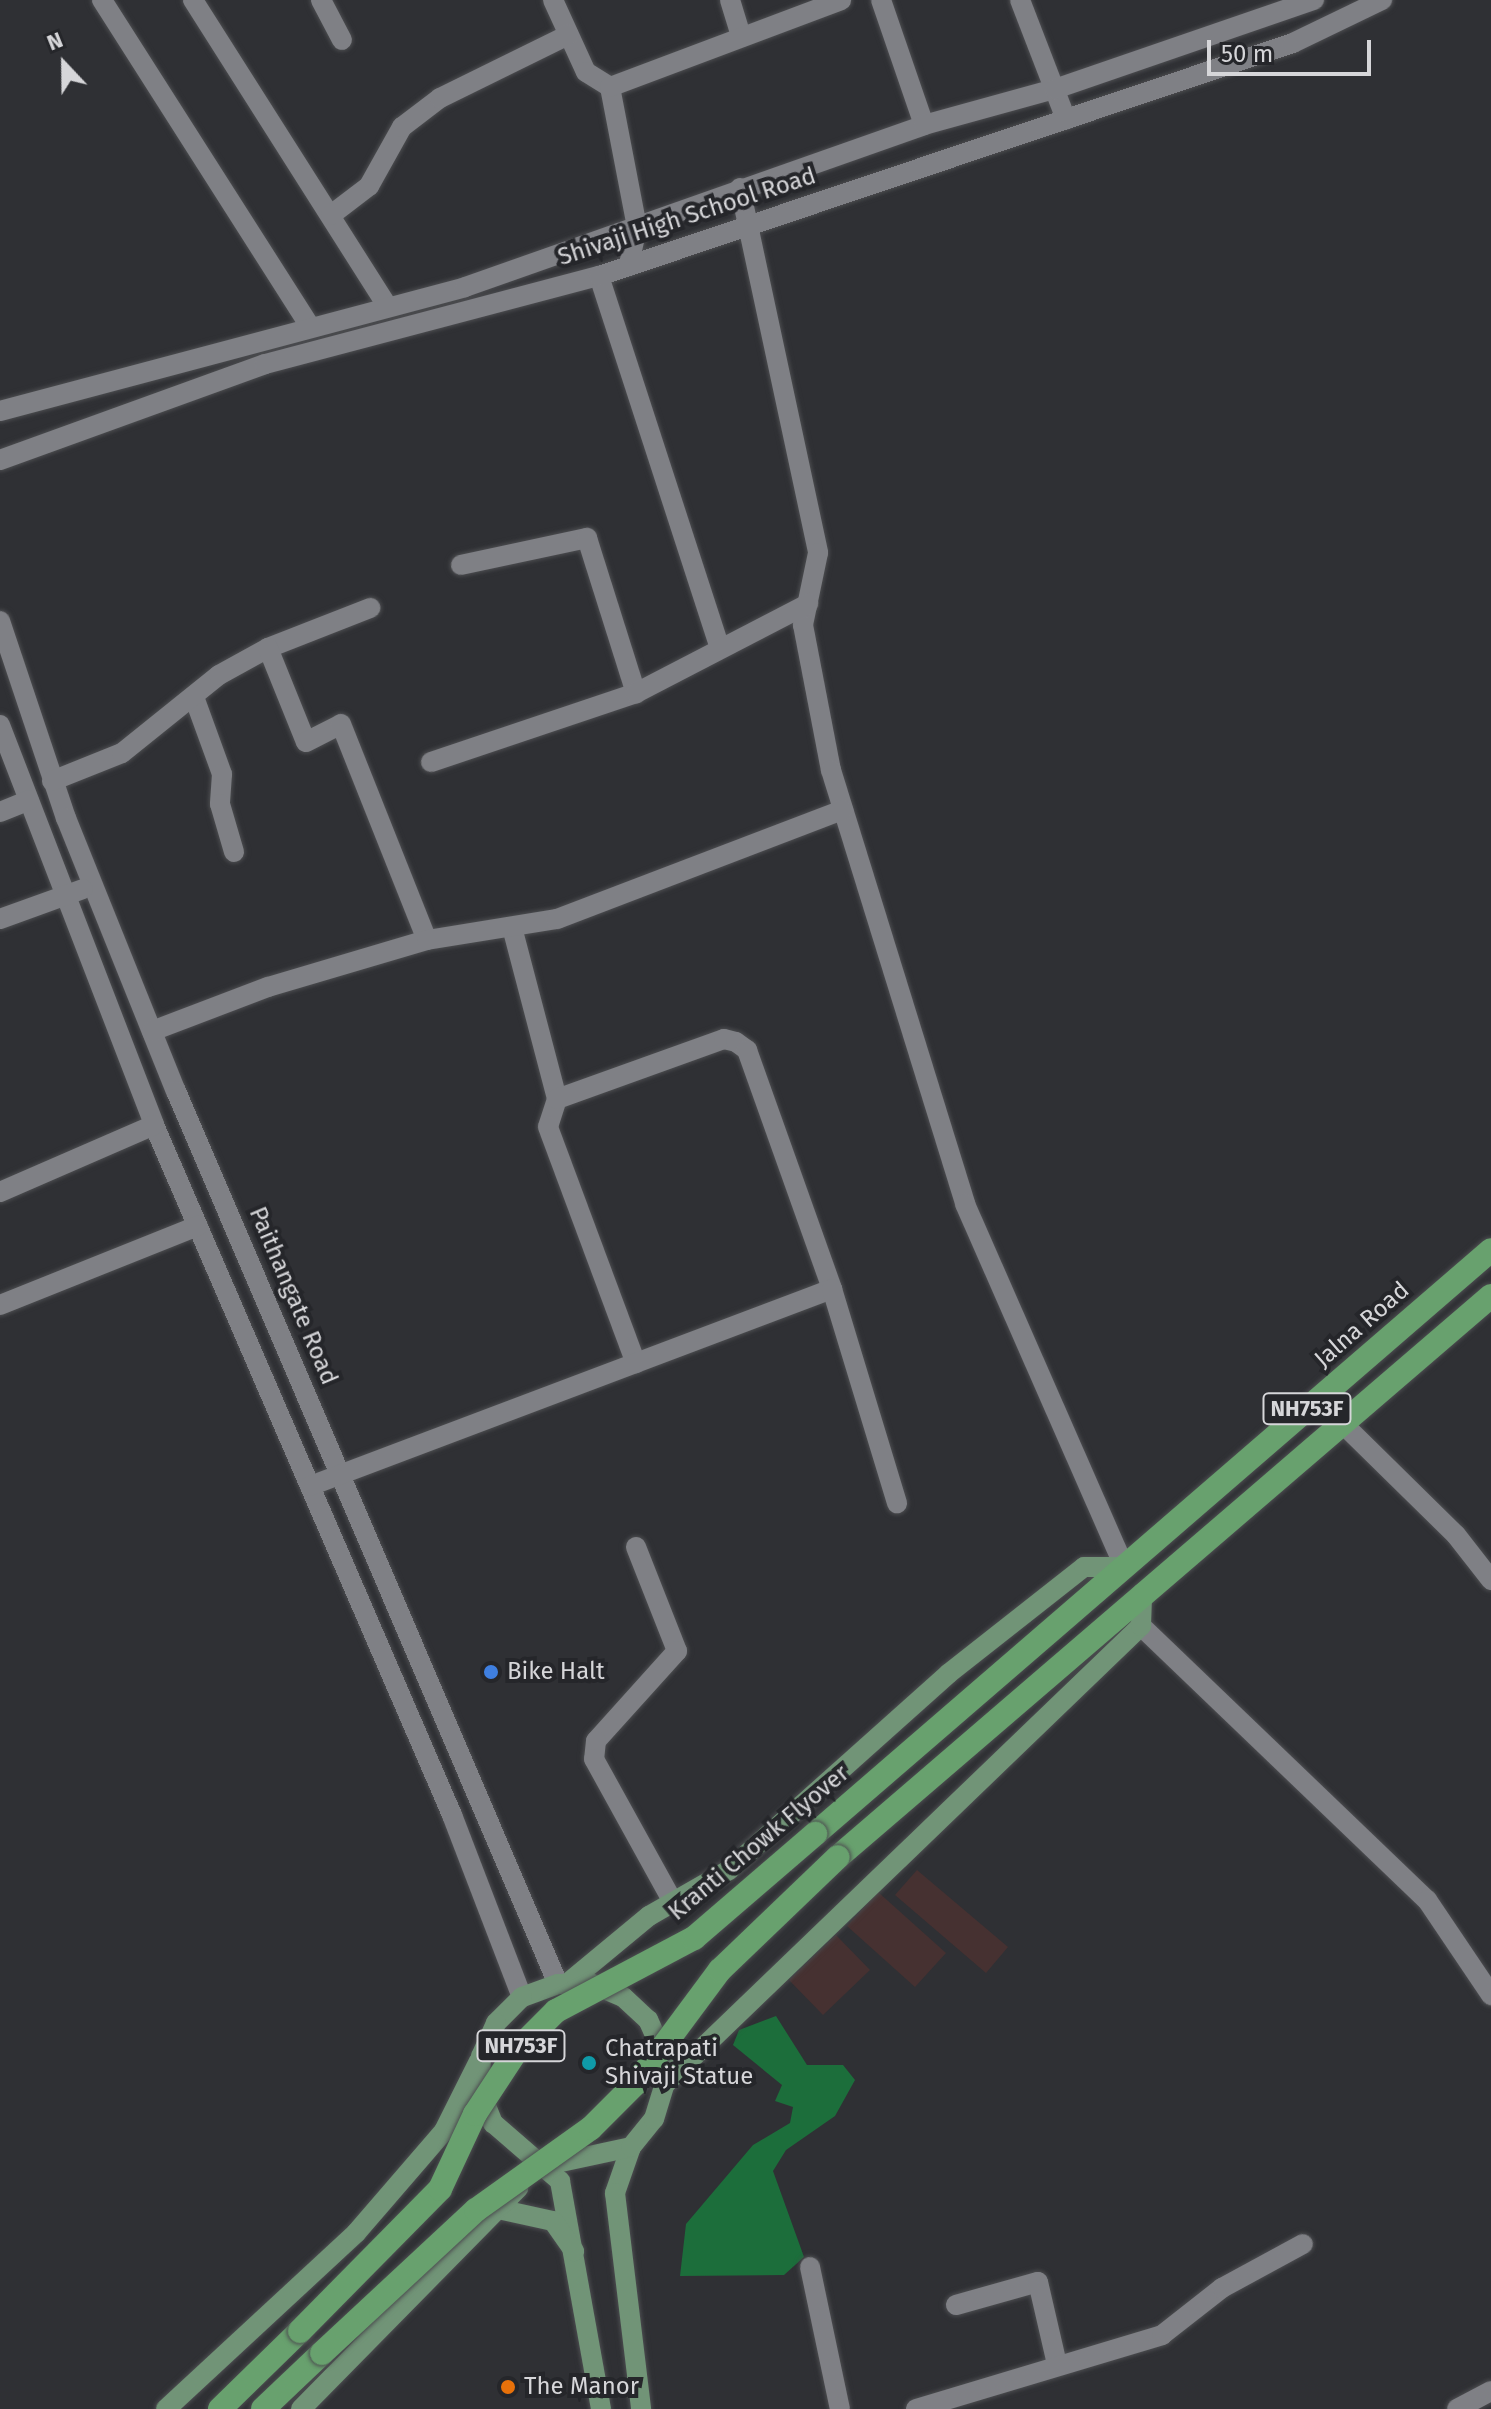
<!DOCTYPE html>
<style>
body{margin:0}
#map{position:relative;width:1491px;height:2409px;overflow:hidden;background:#2f3034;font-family:"Fira Sans",sans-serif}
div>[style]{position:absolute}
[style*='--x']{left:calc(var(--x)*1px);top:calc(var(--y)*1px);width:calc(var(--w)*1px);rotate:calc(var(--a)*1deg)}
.industrial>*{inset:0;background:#463131}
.forest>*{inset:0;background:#1c6e3b}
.roads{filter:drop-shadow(0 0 2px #4c4d50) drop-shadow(0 0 2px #4c4d50)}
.minor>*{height:20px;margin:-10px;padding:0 10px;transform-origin:10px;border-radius:10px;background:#7f8085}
.major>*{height:20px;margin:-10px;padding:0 10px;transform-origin:10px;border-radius:10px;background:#719477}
.highway>*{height:24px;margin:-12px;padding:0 12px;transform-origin:12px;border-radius:12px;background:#68a16e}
.bridges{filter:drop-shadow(0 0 2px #4c4d50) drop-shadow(0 0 2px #4c4d50)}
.highway-bridge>*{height:24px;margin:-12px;padding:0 12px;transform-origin:12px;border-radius:12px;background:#68a16e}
.dots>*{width:22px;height:22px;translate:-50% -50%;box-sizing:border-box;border:4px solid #25262a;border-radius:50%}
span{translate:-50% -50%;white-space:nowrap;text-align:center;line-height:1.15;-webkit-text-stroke:8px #25262a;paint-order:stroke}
.shield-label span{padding:2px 6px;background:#25262a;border:2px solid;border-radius:6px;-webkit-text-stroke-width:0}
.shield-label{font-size:22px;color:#d6d6d9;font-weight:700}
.street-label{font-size:24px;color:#d6d6d9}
.poi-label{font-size:24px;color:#d6d6d9}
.left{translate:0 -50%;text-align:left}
.north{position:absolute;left:24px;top:24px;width:80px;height:80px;-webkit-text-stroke:6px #25262a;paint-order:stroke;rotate:338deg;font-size:22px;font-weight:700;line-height:32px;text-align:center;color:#d6d6d9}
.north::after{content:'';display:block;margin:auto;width:28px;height:36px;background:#d6d6d9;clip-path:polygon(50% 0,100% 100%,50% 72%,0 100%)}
.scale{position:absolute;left:1207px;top:40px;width:164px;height:36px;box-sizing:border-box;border:4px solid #d6d6d9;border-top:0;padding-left:10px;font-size:24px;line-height:28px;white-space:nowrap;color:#d6d6d9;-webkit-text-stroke:6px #25262a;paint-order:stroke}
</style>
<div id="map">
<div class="industrial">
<i style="clip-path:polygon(917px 1870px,1008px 1947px,986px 1973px,895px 1895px)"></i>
<i style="clip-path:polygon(878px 1892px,946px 1953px,915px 1987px,847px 1926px)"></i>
<i style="clip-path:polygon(836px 1935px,870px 1970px,823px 2015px,789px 1980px)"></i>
</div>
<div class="forest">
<i style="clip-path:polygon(776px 2016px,807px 2065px,843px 2065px,855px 2080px,835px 2116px,786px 2150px,773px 2171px,804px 2257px,784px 2275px,680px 2276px,686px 2224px,753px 2145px,790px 2123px,793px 2107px,775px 2101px,782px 2085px,733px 2045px,739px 2030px)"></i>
</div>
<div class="roads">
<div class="minor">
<i style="--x:102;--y:0;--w:385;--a:57.5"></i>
<i style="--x:193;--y:0;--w:362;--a:57.6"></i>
<i style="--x:321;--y:0;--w:45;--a:62.3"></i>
<i style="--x:553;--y:0;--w:79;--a:65.4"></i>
<i style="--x:586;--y:72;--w:28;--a:32"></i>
<i style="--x:610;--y:87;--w:143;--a:79.1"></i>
<i style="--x:637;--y:227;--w:40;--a:102"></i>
<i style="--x:730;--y:0;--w:39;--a:73"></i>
<i style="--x:881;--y:0;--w:132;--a:71"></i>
<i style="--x:1020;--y:0;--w:128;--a:68.9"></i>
<i style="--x:610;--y:87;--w:247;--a:-20.6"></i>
<i style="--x:740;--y:188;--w:373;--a:77.9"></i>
<i style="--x:818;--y:553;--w:74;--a:101.8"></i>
<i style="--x:803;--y:625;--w:148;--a:79.1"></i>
<i style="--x:831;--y:770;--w:454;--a:72.8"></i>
<i style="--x:965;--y:1204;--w:396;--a:66.3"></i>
<i style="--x:331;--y:215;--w:48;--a:-37.3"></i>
<i style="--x:369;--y:186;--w:68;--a:-60.8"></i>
<i style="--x:402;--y:127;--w:48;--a:-37.3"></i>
<i style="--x:440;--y:98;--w:143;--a:-26.2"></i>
<i style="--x:599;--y:276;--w:389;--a:72"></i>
<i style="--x:0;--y:411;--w:481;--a:-14.9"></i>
<i style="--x:465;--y:287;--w:487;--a:-19.4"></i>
<i style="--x:924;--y:125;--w:136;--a:-15.4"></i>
<i style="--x:1055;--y:89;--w:274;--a:-19"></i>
<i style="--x:0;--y:460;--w:282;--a:-19.9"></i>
<i style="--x:265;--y:364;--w:345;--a:-14.8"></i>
<i style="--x:599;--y:276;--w:732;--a:-18.56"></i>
<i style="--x:1293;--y:43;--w:99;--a:-25.8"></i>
<i style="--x:461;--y:565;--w:129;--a:-12.1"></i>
<i style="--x:587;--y:538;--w:163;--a:72.5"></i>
<i style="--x:0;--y:621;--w:208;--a:71.5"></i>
<i style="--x:66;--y:818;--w:294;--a:68.1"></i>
<i style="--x:176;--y:1091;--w:971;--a:66.84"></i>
<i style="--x:268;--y:648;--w:110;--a:-21.4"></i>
<i style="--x:194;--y:697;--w:82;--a:70"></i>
<i style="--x:222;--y:774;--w:30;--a:94"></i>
<i style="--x:220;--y:804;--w:50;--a:73.7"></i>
<i style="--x:0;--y:725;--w:429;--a:68.9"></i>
<i style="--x:154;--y:1125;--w:752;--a:66.64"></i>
<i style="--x:452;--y:1815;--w:195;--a:69"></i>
<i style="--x:431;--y:762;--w:216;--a:-18.6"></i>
<i style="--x:636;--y:693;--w:194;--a:-27.4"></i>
<i style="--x:52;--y:781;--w:75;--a:-21.8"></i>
<i style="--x:122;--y:753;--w:124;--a:-38.8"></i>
<i style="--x:219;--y:675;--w:56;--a:-28.9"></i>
<i style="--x:268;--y:648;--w:101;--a:68"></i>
<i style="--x:306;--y:742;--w:39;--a:-27"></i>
<i style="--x:341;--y:724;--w:232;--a:68.3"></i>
<i style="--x:0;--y:812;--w:31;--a:-22"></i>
<i style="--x:0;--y:919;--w:88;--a:-19.9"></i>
<i style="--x:513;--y:931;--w:174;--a:75.3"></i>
<i style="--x:557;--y:1099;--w:29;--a:108"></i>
<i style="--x:548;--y:1127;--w:252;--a:69.6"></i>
<i style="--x:152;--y:1031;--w:124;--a:-20.8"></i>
<i style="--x:268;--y:987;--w:166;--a:-16.5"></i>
<i style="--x:427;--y:940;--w:132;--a:-9.2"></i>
<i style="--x:557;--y:919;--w:306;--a:-20.9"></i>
<i style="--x:557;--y:1099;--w:177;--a:-19.8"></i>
<i style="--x:724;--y:1039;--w:12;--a:14"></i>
<i style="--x:736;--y:1042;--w:14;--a:36"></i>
<i style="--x:747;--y:1050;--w:254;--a:70.4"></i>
<i style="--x:0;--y:1192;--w:168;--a:-23.5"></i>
<i style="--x:0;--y:1305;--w:213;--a:-21.8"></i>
<i style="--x:1341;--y:1422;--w:161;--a:44.5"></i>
<i style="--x:1456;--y:1535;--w:57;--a:52.1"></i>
<i style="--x:310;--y:1486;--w:558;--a:-20.68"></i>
<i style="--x:832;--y:1289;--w:224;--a:73.1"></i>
<i style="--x:636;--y:1547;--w:112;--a:68.5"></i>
<i style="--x:677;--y:1651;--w:121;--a:132"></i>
<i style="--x:596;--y:1741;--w:18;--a:96"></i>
<i style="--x:594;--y:1759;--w:163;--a:61.1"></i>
<i style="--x:1141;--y:1626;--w:396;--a:43.8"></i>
<i style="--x:1427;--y:1900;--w:115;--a:56"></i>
<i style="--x:810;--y:2267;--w:145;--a:78.1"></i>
<i style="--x:956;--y:2305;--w:85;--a:-15.7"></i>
<i style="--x:1038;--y:2282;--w:84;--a:77"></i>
<i style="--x:916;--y:2409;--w:257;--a:-16.7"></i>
<i style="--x:1162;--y:2335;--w:76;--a:-38.1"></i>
<i style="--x:1222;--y:2288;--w:92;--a:-28.5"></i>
<i style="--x:1457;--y:2409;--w:38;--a:-28"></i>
</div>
<div class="major">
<i style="--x:568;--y:1983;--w:105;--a:-39.6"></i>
<i style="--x:649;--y:1916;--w:92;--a:-29.9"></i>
<i style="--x:729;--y:1870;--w:294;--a:-41.8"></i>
<i style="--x:948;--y:1674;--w:173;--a:-38.2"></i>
<i style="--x:1084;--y:1567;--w:40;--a:0"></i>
<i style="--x:665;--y:2084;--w:661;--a:-43.9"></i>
<i style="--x:1141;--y:1626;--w:33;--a:-88"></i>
<i style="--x:631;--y:2147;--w:49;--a:109.2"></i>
<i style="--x:615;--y:2193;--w:218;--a:83.1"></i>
<i style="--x:547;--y:2165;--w:86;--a:-12.1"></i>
<i style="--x:631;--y:2147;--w:36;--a:-51"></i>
<i style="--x:654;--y:2119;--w:37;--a:-73"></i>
<i style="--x:665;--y:2084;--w:33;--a:-95"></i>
<i style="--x:662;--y:2051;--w:34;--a:-114"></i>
<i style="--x:648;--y:2020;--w:34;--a:-137"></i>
<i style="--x:623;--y:1997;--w:34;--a:-157"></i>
<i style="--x:592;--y:1984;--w:34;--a:180"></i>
<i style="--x:558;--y:1984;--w:38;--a:160"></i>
<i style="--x:522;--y:1997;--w:37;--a:135"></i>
<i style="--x:496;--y:2023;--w:36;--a:114"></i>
<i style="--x:481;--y:2056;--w:35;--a:92"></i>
<i style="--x:480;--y:2091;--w:35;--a:68"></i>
<i style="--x:493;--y:2123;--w:89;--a:40.9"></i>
<i style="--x:560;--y:2181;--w:232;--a:79.8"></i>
<i style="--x:498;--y:2209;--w:56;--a:12.3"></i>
<i style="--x:553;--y:2221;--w:37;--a:55"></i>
<i style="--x:166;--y:2409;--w:259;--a:-42.8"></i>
<i style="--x:356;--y:2233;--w:135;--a:-49.2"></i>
<i style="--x:444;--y:2131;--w:78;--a:-63.4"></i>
<i style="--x:301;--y:2409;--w:310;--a:-45.5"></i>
</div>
<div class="highway">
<i style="--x:815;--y:1834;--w:893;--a:-40.82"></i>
<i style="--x:838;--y:1857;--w:861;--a:-40.67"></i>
<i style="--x:220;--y:2409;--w:112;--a:-44.3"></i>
<i style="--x:263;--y:2409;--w:81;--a:-43.5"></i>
</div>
</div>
<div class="bridges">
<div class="highway-bridge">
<i style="--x:300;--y:2331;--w:199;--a:-45.4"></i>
<i style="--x:440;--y:2189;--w:83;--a:-65"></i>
<i style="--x:475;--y:2114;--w:77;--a:-56.7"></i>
<i style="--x:517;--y:2050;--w:55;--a:-45"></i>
<i style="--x:556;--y:2011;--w:156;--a:-27.9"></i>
<i style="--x:694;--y:1938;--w:160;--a:-40.7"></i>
<i style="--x:322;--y:2353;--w:210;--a:-42.9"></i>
<i style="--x:476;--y:2210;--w:141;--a:-35.5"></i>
<i style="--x:591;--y:2128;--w:64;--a:-45"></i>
<i style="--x:636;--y:2083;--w:141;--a:-53.4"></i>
<i style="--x:720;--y:1970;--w:163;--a:-43.8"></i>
</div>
</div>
<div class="dots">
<i style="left:491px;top:1672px;background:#3f7fe0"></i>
<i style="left:589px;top:2063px;background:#0f9aa8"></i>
<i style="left:508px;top:2387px;background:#e8710a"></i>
</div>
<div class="shield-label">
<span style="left:1307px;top:1409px">NH753F</span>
<span style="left:521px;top:2046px">NH753F</span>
</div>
<div class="street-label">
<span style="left:687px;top:217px;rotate:-18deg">Shivaji High School Road</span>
<span style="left:293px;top:1296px;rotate:67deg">Paithangate Road</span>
<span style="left:1362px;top:1325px;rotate:-41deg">Jalna Road</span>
<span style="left:759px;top:1843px;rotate:-40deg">Kranti Chowk Flyover</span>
</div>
<div class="poi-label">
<span class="left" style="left:507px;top:1672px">Bike Halt</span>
<span class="left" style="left:605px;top:2063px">Chatrapati<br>Shivaji Statue</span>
<span class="left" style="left:524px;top:2387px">The Manor</span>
</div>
<div class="north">N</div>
<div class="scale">50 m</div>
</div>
